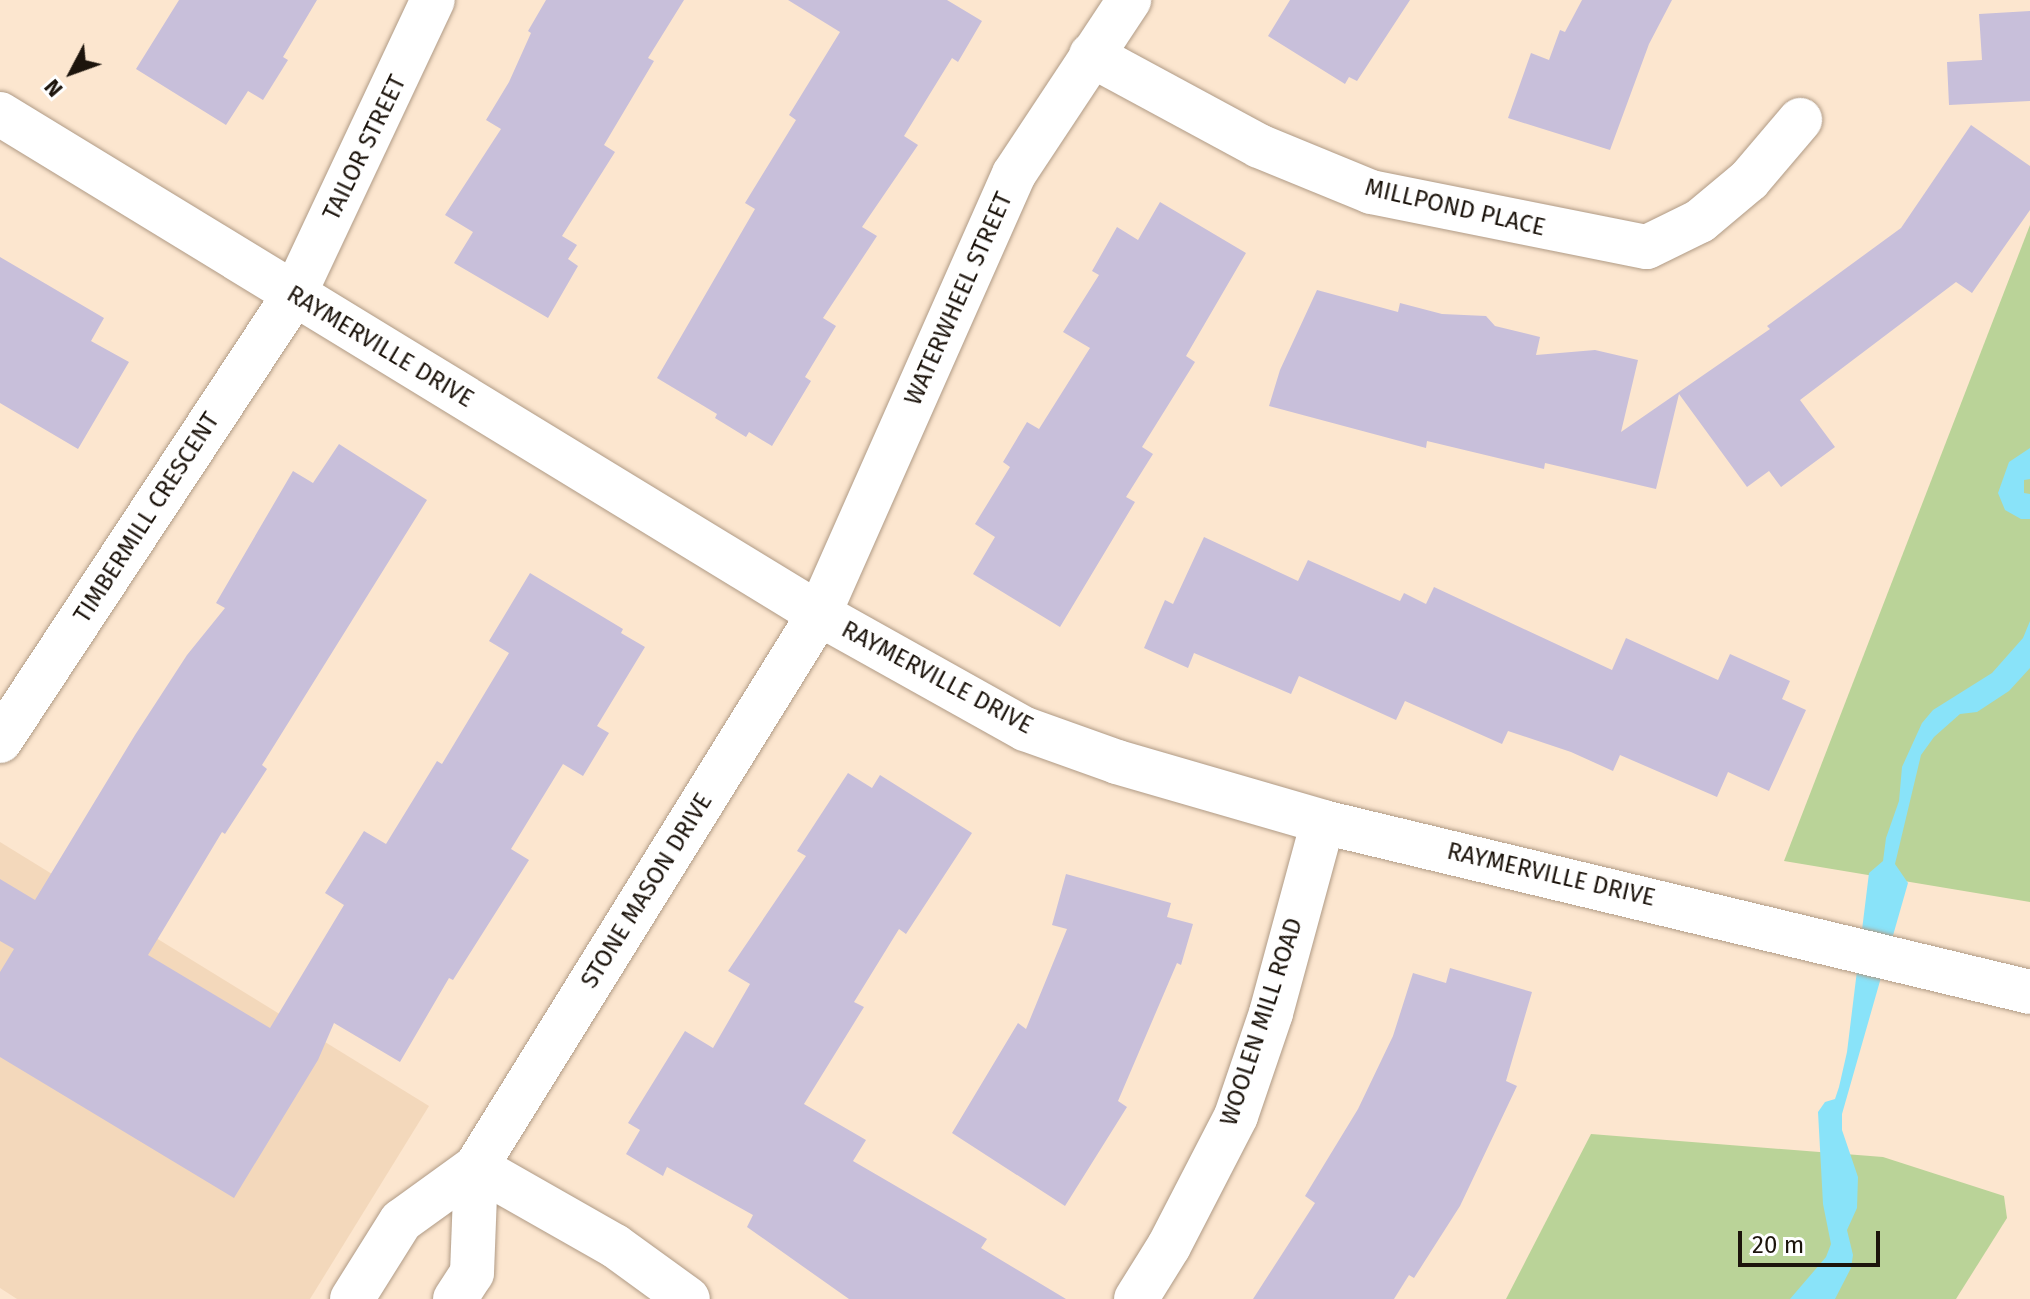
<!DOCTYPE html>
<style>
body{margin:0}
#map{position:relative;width:2030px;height:1299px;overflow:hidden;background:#fce6cf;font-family:"Fira Sans",sans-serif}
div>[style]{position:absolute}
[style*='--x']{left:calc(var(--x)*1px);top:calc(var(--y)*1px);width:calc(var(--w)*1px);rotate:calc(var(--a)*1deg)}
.built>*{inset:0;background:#f3d8bb}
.green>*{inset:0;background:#bad398}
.water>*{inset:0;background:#89e3f9}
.building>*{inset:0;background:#c8bfda}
.roads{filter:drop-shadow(0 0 2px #b09b86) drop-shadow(0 0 2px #b09b86)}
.street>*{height:44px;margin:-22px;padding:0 22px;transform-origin:22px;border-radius:22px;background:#fff}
.secondary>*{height:44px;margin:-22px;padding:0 22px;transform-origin:22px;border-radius:22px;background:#fff}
span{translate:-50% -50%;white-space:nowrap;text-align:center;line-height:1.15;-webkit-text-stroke:6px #fff;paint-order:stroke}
.street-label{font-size:24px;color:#1c140c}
.north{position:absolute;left:32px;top:32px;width:80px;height:80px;-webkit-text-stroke:6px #fff;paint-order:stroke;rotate:229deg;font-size:22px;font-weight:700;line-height:32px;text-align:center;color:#1c140c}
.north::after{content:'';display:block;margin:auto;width:28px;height:36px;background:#1c140c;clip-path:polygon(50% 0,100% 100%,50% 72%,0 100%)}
.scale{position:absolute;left:1738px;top:1231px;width:142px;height:36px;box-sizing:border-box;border:4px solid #1c140c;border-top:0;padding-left:10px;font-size:24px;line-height:28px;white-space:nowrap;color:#1c140c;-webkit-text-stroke:6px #fff;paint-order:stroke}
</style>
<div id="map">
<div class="built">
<i style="clip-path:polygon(0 842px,429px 1106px,310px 1299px,17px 1299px,0 1288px)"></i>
</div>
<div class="green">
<i style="clip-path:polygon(2030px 225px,2030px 902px,1784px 861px)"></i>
<i style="clip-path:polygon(1591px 1134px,1883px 1157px,2004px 1196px,2007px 1218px,1956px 1299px,1506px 1299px)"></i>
</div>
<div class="water">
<i style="clip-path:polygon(2030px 448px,2030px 479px,2024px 480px,2024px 493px,2030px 494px,2030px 519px,2021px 519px,2005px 510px,1998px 493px,2009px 462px)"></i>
<i style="clip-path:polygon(2030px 621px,2030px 668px,2009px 691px,1977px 712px,1960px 714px,1934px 737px,1921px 755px,1895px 864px,1908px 883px,1842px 1114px,1842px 1130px,1858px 1177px,1857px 1208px,1847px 1230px,1853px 1255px,1851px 1268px,1835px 1299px,1790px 1299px,1826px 1257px,1831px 1244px,1823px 1204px,1818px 1112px,1825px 1102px,1835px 1099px,1839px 1087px,1847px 1052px,1869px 873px,1883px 861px,1886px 838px,1899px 801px,1902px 767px,1922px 723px,1933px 710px,1992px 673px,2023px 638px)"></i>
</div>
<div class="building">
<i style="clip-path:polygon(179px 0,317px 0,283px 57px,288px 60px,263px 100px,248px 91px,226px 125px,136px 69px)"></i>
<i style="clip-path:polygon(546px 0,684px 0,648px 58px,654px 61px,604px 145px,615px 152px,562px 236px,577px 245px,568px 259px,578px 266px,548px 318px,454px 263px,473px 232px,445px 215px,501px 129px,486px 120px,509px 82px,531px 33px,528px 31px)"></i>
<i style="clip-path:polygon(788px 0,947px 0,982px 21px,958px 62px,952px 58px,904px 136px,918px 145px,862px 227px,877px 236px,823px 318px,836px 326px,805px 377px,811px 381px,772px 446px,749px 432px,746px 437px,715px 418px,717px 414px,657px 378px,755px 209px,745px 203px,796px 120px,789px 115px,840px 32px)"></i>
<i style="clip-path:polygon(1290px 0,1410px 0,1357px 81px,1349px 77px,1345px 84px,1268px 36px)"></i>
<i style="clip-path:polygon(1582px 0,1672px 0,1649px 44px,1610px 150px,1508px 118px,1531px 53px,1549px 60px,1560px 30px,1565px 32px)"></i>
<i style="clip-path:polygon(2030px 11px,2030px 101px,1949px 105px,1947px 62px,1982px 60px,1979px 14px)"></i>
<i style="clip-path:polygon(1971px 125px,2030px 166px,2030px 210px,1972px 293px,1956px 282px,1800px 400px,1835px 447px,1781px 487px,1769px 471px,1747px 487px,1679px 394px,1656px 489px,1545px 463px,1544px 469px,1427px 441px,1426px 448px,1269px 406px,1280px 370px,1317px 290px,1398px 312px,1400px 303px,1442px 314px,1486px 316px,1495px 326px,1540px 337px,1536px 355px,1595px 350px,1638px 360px,1621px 432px,1770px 329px,1767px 326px,1901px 228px)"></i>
<i style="clip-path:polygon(1160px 202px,1246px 253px,1186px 356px,1195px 362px,1142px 447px,1153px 454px,1126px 497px,1135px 502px,1060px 627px,973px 574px,995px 537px,975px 524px,1010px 467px,1003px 462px,1027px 422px,1039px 429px,1090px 348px,1063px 332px,1099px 275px,1092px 271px,1117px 227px,1138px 240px)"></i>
<i style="clip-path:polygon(0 257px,104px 318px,91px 341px,129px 362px,78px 449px,0 403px)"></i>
<i style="clip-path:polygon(339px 444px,427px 500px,262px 765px,267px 769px,225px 834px,222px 832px,148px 955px,270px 1028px,344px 905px,325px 893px,364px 831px,386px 844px,437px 761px,442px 764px,509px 653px,489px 641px,530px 573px,623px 629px,621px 633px,645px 647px,597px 726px,609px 733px,583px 776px,563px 764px,511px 849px,529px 860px,453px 980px,449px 978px,400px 1062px,334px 1023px,318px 1060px,234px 1198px,0 1057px,0 972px,14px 949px,0 941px,0 879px,35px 900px,135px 735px,187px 655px,225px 608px,216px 603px,293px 471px,313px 483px)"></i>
<i style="clip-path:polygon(1204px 537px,1298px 581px,1308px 560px,1400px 601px,1404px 593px,1426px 604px,1434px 587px,1612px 670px,1626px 638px,1718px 680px,1730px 654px,1790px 681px,1782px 699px,1806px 710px,1769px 791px,1728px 772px,1717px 797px,1620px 755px,1613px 771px,1571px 752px,1508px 731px,1502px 744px,1405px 701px,1396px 720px,1299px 676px,1291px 694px,1194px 653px,1188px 668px,1144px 648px,1165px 600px,1173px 604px)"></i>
<i style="clip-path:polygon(848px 773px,872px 788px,880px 775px,972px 833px,906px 934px,899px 929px,854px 1002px,864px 1007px,804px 1104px,866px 1140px,853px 1161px,987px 1239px,981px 1248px,1066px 1299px,849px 1299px,747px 1227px,753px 1215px,667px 1167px,663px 1176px,626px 1154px,640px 1130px,628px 1123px,685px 1031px,713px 1048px,750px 984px,728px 971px,806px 856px,797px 851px)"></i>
<i style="clip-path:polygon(1066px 874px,1171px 903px,1167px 917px,1193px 924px,1181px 965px,1177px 963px,1118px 1101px,1127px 1107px,1065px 1206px,952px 1133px,1018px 1023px,1026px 1029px,1067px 929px,1052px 925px)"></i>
<i style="clip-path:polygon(1450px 968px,1532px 992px,1506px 1081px,1517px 1086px,1460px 1206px,1414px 1278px,1409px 1275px,1394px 1299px,1253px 1299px,1315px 1203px,1305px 1196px,1358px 1109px,1393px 1036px,1413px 973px,1446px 983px)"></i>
</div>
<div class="roads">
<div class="street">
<i style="--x:1091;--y:55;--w:191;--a:28.4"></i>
<i style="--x:1259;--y:146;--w:121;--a:22.3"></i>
<i style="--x:1371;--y:192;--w:281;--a:11.3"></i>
<i style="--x:1647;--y:247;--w:59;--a:-26.1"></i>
<i style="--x:1700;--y:221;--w:64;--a:-39.9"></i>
<i style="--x:1749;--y:180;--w:79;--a:-49.6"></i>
<i style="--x:0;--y:741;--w:534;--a:-56.61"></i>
<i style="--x:294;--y:295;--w:326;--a:-64.8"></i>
<i style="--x:476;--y:1167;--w:160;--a:29.6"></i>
<i style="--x:615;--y:1246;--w:90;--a:36"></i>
<i style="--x:352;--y:1299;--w:92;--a:-57.9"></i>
<i style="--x:401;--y:1221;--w:92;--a:-35.8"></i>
<i style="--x:476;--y:1167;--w:651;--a:-58.19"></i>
<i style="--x:819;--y:614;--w:481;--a:-66.1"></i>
<i style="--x:1014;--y:174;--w:209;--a:-56.5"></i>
<i style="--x:455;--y:1299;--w:31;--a:-57"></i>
<i style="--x:472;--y:1273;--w:106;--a:-87.8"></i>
<i style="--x:1136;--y:1299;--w:62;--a:-58.1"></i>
<i style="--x:1169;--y:1246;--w:146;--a:-62.7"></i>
<i style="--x:1236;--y:1116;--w:109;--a:-71.2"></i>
<i style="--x:1271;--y:1013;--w:198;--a:-74.8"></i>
</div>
<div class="secondary">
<i style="--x:0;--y:114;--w:960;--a:31.4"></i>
<i style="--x:819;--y:614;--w:236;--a:29.2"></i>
<i style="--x:1025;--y:729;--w:98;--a:19.7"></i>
<i style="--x:1117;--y:762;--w:215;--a:16.2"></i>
<i style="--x:1323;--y:822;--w:727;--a:13.52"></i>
</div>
</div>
<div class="street-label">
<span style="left:365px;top:148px;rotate:-64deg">TAILOR STREET</span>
<span style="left:1455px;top:208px;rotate:13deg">MILLPOND PLACE</span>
<span style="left:959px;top:299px;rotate:-66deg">WATERWHEEL STREET</span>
<span style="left:380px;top:347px;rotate:31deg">RAYMERVILLE DRIVE</span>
<span style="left:147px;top:518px;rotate:-57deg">TIMBERMILL CRESCENT</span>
<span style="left:937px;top:678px;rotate:28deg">RAYMERVILLE DRIVE</span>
<span style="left:1551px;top:875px;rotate:13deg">RAYMERVILLE DRIVE</span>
<span style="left:647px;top:891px;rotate:-58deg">STONE MASON DRIVE</span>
<span style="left:1262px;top:1022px;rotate:-72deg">WOOLEN MILL ROAD</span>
</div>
<div class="north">N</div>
<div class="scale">20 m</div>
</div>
